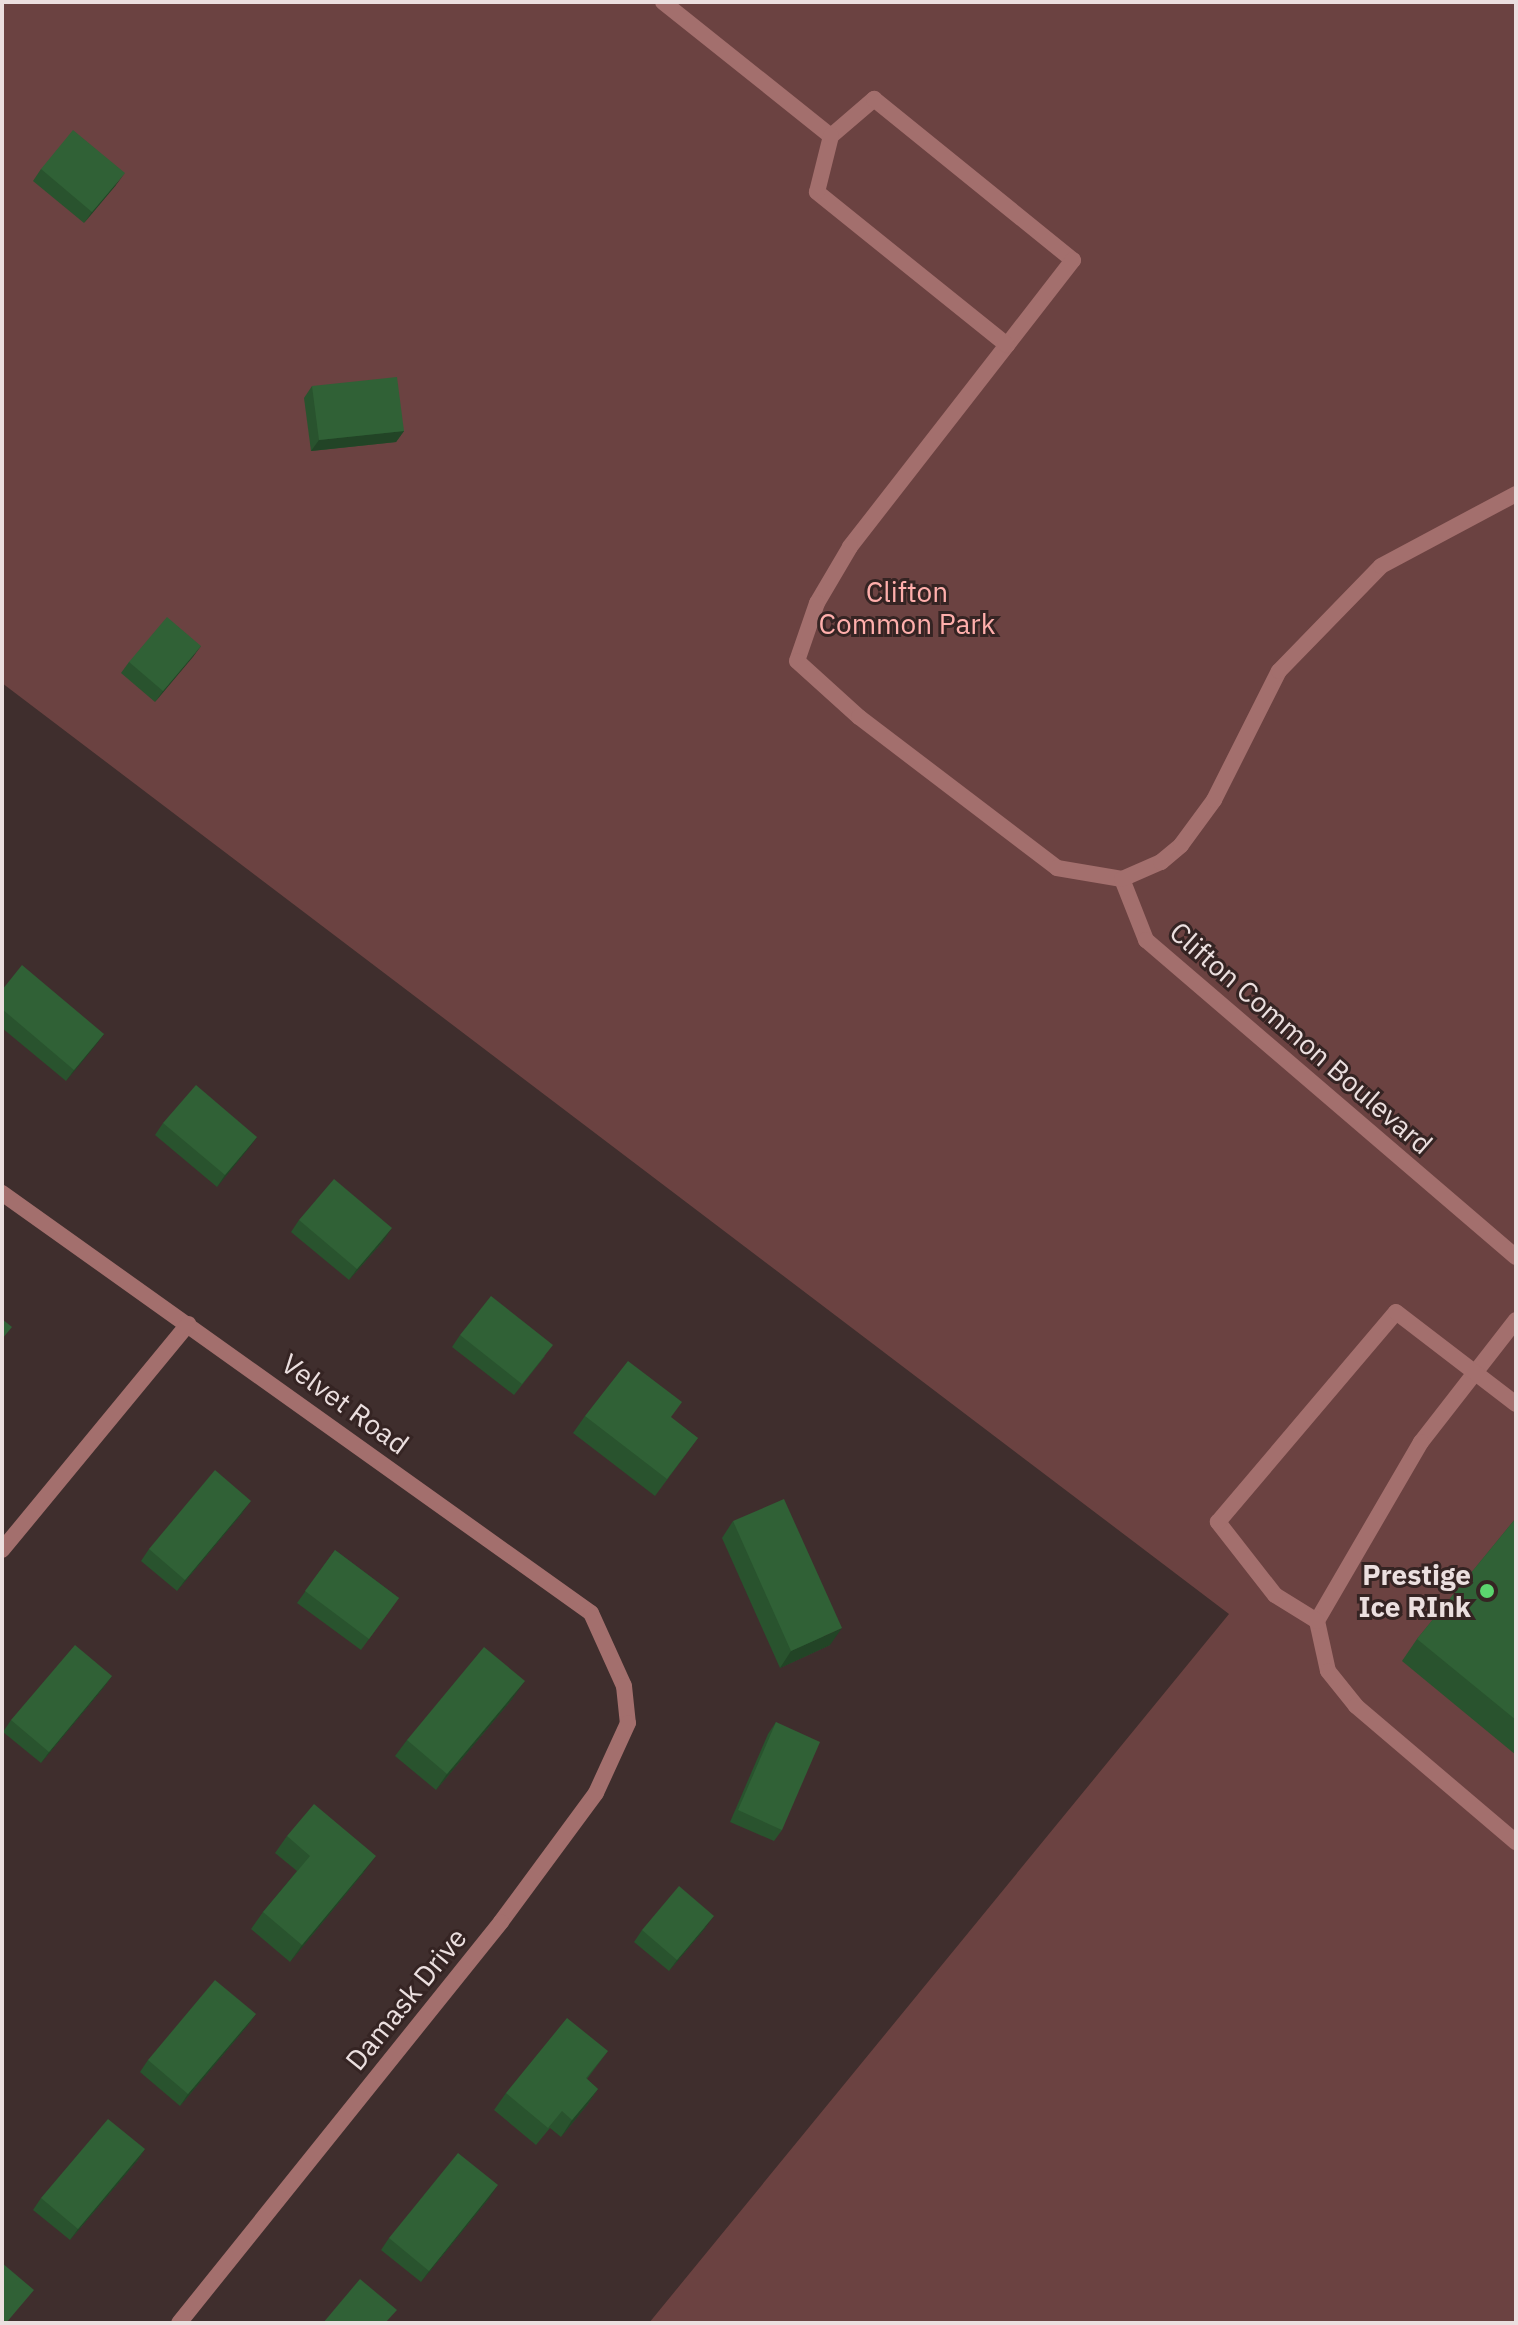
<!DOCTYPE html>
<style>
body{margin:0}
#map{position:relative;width:1518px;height:2325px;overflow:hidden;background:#3f2e2d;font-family:"IBM Plex Sans",sans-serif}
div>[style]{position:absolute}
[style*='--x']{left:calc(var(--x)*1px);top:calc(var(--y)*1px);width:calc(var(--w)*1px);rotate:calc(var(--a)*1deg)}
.green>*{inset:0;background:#6b4241}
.lane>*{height:16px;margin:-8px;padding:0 8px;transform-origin:8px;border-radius:8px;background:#a36f6d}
.street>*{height:16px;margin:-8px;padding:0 8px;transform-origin:8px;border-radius:8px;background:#a36f6d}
.wall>*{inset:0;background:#29532e}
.shaded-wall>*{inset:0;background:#224426}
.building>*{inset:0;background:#306136}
.dots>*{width:22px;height:22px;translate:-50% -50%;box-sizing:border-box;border:4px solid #352423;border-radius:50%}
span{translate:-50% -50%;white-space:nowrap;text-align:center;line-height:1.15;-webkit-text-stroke:6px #352423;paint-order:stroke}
.park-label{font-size:28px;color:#ffafac}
.street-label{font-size:28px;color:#ebdfdf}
.poi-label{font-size:28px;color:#ebdfdf;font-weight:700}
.right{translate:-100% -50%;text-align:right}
.frame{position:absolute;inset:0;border:4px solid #ebdfdf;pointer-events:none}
</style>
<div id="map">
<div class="green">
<i style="clip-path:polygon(2px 2px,1516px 2px,1516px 2323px,649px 2323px,1229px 1614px,2px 683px)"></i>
</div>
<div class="lane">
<i style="--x:1007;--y:345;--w:256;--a:127.9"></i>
<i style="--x:850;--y:547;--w:65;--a:120.5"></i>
<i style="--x:817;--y:603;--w:61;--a:109"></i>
<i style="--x:797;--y:661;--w:84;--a:42.1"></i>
<i style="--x:859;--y:717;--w:249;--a:37.3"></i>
<i style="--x:1057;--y:868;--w:66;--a:9.6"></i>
<i style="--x:1122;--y:879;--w:66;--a:68.5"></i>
<i style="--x:1146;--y:940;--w:487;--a:40.6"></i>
<i style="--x:1122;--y:879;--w:43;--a:-23.6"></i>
<i style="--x:1161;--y:862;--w:26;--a:-40"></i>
<i style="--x:1181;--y:845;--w:56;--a:-53.7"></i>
<i style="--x:1214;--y:800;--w:144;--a:-63.3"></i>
<i style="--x:1279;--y:671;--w:146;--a:-45.8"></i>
<i style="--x:1381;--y:566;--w:153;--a:-28.1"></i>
<i style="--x:1516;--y:1320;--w:155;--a:127.9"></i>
<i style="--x:1421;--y:1442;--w:207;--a:120.2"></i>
<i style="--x:1317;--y:1621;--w:51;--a:77.6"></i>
<i style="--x:1328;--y:1671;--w:45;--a:51.3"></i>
<i style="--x:1356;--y:1706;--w:210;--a:40.4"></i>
</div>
<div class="street">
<i style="--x:663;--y:2;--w:215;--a:38.6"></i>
<i style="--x:831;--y:136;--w:57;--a:-40.7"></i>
<i style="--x:874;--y:99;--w:256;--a:39"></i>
<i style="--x:1073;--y:260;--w:108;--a:127.8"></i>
<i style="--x:1007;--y:345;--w:244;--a:-141.2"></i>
<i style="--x:817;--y:192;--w:58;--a:-76"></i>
<i style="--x:2;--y:1193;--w:723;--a:35.49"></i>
<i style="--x:591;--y:1613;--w:80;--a:65.7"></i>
<i style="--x:624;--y:1686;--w:37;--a:84"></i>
<i style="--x:628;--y:1723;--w:77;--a:114.6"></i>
<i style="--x:596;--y:1793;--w:160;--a:126.4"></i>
<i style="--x:501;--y:1922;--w:514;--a:128.76"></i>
<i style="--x:2;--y:1550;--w:293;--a:-50.5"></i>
<i style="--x:1317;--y:1621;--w:49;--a:-148.2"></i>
<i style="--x:1275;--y:1595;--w:93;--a:-128"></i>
<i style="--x:1218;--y:1522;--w:275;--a:-49.7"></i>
<i style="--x:1396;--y:1312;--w:151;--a:37.5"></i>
</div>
<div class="wall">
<i style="clip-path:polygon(41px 169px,116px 185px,84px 223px,33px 181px)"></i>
<i style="clip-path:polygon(312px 386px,404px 431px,396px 442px,311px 451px,304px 398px)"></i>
<i style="clip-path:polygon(201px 646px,155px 702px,121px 673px,129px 662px)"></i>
<i style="clip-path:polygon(2px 990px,104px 1034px,66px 1081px,2px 1028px)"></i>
<i style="clip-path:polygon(163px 1123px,257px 1137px,217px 1187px,155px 1135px)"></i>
<i style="clip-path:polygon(299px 1220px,384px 1240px,349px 1280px,291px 1232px)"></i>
<i style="clip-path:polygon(460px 1335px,545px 1356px,514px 1395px,452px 1347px)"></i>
<i style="clip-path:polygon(585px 1416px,671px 1418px,698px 1438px,655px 1496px,573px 1433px)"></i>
<i style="clip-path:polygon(243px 1512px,177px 1591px,141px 1561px,149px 1549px)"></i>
<i style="clip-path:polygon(1516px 1518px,1516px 1755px,1402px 1661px,1417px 1639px)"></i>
<i style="clip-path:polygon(733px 1521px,830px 1645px,780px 1668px,722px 1538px)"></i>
<i style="clip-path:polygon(335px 1550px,399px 1598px,361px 1650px,297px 1603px)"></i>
<i style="clip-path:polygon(112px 1676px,104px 1687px,41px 1763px,3px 1732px,11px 1720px)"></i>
<i style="clip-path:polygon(513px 1698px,436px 1790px,395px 1756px,407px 1740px)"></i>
<i style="clip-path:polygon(776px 1722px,782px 1830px,774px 1841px,730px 1822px,768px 1734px)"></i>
<i style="clip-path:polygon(287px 1836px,364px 1872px,290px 1962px,251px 1929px,263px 1912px,297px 1871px,275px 1853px)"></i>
<i style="clip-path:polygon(706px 1927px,669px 1971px,634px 1942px,642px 1930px)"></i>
<i style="clip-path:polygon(256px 2014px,248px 2025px,180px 2106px,140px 2072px,148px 2060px)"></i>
<i style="clip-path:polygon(608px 2051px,587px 2079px,598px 2089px,587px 2105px,561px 2137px,550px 2128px,536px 2145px,494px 2110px,506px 2093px)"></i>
<i style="clip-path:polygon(145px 2149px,137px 2161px,70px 2240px,33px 2210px,41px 2198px)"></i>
<i style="clip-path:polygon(490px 2197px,421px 2282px,381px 2250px,389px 2238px)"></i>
</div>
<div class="shaded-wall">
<i style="clip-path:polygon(125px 173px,116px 185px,84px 223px,92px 212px)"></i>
<i style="clip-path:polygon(404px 431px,396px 442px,311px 451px,319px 440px)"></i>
<i style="clip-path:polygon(201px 646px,193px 657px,155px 702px,163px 691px)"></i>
<i style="clip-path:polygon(104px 1034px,96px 1045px,66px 1081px,74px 1070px)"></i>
<i style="clip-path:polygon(257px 1137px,249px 1148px,217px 1187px,225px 1175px)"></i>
<i style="clip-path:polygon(392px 1228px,384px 1240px,349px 1280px,357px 1269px)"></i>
<i style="clip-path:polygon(251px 1501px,243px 1512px,177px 1591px,185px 1580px)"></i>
<i style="clip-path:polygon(842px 1628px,830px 1645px,780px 1668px,791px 1651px)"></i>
<i style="clip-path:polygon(112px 1676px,104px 1687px,41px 1763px,49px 1752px)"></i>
<i style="clip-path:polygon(525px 1681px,513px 1698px,436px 1790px,447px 1774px)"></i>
<i style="clip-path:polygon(376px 1856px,364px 1872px,290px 1962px,302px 1945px)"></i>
<i style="clip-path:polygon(714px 1916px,706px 1927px,669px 1971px,677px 1960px)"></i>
<i style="clip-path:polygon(256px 2014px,248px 2025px,180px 2106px,188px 2094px)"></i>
<i style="clip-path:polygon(598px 2089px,587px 2105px,561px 2137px,572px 2120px)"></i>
<i style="clip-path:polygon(145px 2149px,137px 2161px,70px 2240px,78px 2229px)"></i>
<i style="clip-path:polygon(498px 2185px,490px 2197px,421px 2282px,429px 2271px)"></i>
</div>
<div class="building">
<i style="clip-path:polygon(73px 130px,125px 173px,92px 212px,41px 169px)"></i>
<i style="clip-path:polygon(397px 377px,404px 431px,319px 440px,312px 386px)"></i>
<i style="clip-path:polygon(167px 617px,201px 646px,163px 691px,129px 662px)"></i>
<i style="clip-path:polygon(22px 965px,104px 1034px,74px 1070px,2px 1009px,2px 990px)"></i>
<i style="clip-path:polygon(196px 1085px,257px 1137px,225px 1175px,163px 1123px)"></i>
<i style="clip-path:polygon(334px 1179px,392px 1228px,357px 1269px,299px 1220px)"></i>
<i style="clip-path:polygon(491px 1296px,553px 1345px,522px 1384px,460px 1335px)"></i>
<i style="clip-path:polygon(2px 1319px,12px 1327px,2px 1339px)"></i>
<i style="clip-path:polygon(628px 1361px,682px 1402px,671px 1417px,698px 1438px,667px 1479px,585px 1416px)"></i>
<i style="clip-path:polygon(215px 1470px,251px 1501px,185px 1580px,149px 1549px)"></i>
<i style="clip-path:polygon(784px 1499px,842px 1628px,791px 1651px,733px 1521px)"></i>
<i style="clip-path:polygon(1516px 1518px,1516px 1720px,1417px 1639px)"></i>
<i style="clip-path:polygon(335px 1550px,399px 1598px,369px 1639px,305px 1591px)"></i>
<i style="clip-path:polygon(75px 1645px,112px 1676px,49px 1752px,11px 1720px)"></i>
<i style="clip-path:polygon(484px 1647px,525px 1681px,447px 1774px,407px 1740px)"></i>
<i style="clip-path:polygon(776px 1722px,820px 1742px,782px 1830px,738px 1810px)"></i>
<i style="clip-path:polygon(314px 1804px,376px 1856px,302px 1945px,263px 1912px,310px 1856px,287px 1836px)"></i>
<i style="clip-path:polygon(679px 1886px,714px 1916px,677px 1960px,642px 1930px)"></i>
<i style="clip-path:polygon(215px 1980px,256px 2014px,188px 2094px,148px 2060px)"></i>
<i style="clip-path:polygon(567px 2018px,608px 2051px,586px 2078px,598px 2089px,572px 2120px,562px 2111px,548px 2128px,506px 2093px)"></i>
<i style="clip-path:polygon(108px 2119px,145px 2149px,78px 2229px,41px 2198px)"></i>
<i style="clip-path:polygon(458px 2153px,498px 2185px,429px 2271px,389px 2238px)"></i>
<i style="clip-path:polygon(2px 2263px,34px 2290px,6px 2323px,2px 2323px)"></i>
<i style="clip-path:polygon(360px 2279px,397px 2310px,385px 2323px,323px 2323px)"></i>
</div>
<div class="dots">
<i style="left:1487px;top:1591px;background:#5bd56e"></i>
</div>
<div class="park-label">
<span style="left:907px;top:608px">Clifton<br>Common Park</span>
</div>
<div class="street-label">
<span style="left:1301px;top:1038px;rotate:41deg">Clifton Common Boulevard</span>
<span style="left:345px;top:1404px;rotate:36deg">Velvet Road</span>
<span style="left:406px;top:1999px;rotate:-51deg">Damask Drive</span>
</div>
<div class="poi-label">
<span class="right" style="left:1471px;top:1591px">Prestige<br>Ice RInk</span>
</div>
<div class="frame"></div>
</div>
